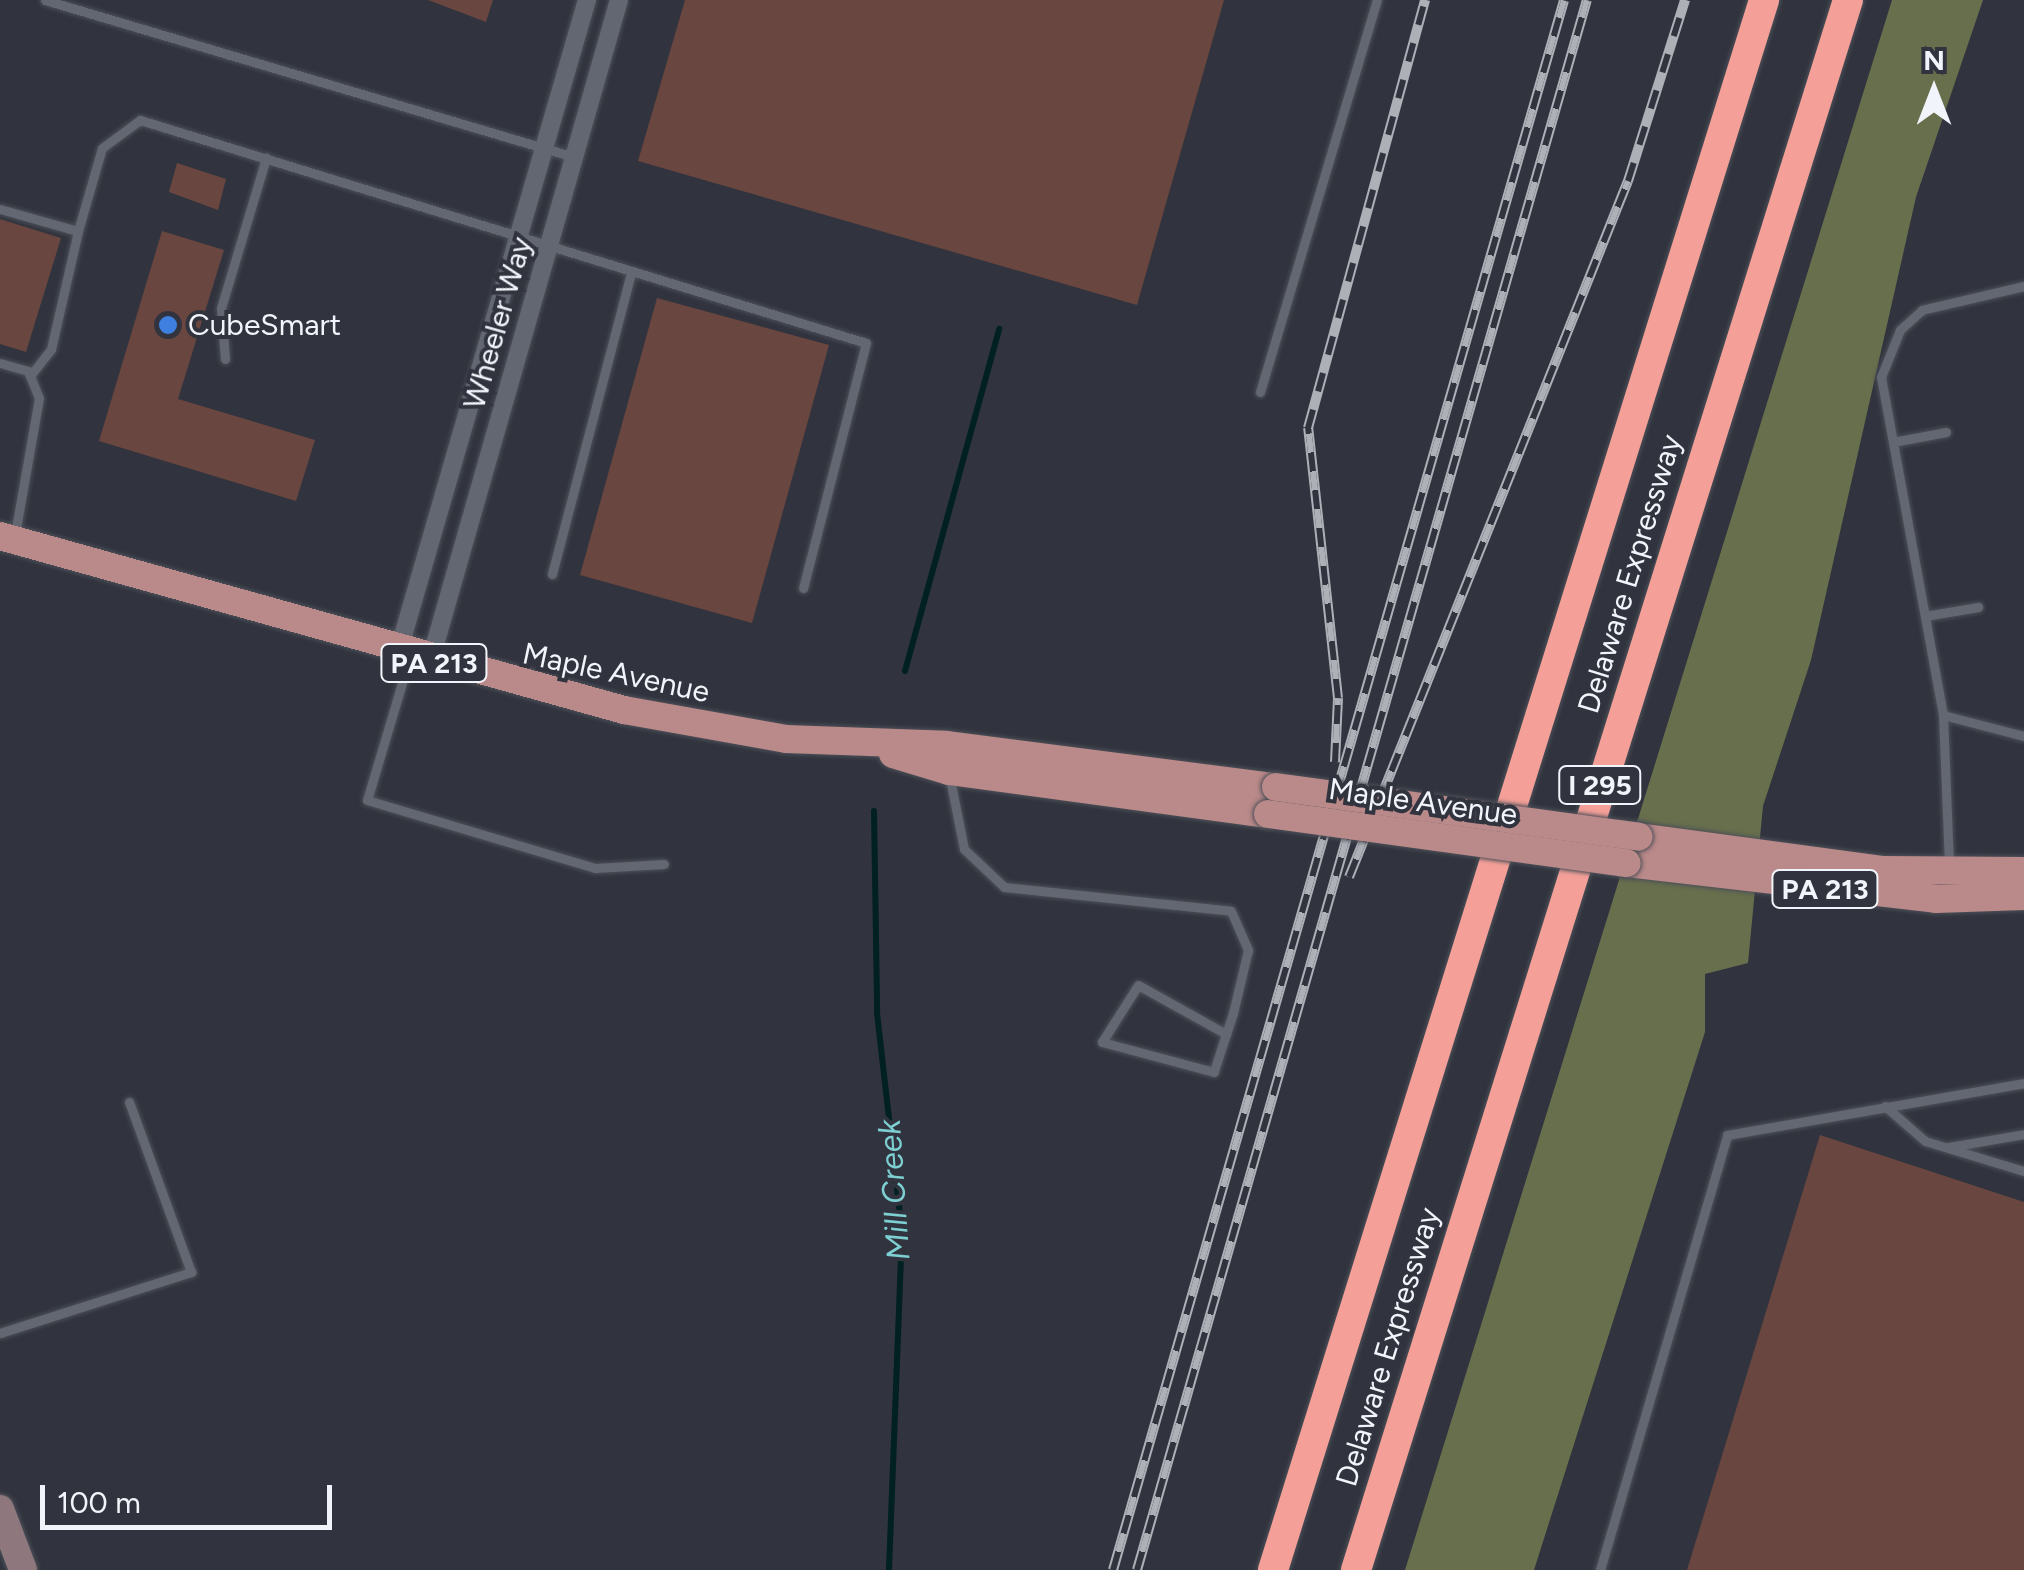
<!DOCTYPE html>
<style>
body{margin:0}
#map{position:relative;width:2024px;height:1570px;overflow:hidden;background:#31343e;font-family:Figtree,sans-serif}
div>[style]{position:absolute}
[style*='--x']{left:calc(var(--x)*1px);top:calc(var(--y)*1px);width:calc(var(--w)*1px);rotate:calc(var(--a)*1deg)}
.forest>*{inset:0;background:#676f4d}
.stream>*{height:6px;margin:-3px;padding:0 3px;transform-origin:3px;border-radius:3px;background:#002022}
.building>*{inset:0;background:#69463f}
.roads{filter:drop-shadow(0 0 2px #4d5058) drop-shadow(0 0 2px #4d5058)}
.service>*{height:9px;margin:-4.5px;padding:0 4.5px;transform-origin:4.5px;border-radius:4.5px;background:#636772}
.minor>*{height:18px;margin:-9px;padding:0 9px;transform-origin:9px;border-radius:9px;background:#636772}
.secondary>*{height:28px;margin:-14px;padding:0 14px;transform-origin:14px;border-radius:14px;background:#8e787e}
.primary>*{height:28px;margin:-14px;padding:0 14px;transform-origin:14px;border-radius:14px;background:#ba8989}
.motorway>*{height:30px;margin:-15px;padding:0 15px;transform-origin:15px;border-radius:15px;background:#f4a099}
.rail>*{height:10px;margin-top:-5px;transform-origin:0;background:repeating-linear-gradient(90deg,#31343e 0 19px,#adb0b7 0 38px);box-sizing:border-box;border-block:2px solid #adb0b7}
.bridges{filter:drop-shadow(0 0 2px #4d5058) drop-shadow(0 0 2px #4d5058)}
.primary-bridge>*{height:28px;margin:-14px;padding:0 14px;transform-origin:14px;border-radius:14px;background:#ba8989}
.dots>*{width:28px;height:28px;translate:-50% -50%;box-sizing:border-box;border:5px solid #31343e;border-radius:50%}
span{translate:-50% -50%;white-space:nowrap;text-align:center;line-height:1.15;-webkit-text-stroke:8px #31343e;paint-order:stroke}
.shield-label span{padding:2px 8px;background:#31343e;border:2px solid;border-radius:8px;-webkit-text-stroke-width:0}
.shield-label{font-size:28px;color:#f1f4fa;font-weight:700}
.street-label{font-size:30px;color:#f1f4fa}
.poi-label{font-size:30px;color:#f1f4fa}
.left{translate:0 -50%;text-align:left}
.water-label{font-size:32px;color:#7dcfd1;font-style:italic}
.north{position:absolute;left:1884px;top:40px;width:100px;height:100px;-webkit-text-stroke:8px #31343e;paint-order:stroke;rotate:0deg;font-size:28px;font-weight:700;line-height:40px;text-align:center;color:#f1f4fa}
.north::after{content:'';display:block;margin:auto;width:35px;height:45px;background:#f1f4fa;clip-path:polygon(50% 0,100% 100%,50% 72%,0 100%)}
.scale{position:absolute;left:40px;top:1485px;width:292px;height:45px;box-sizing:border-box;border:5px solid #f1f4fa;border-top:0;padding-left:12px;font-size:30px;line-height:35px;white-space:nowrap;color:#f1f4fa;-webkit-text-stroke:8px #31343e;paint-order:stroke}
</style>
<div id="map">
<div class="forest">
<i style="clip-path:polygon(1892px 0,1983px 0,1916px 197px,1811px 660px,1763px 806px,1748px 963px,1705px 974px,1705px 1032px,1534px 1570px,1405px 1570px)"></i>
</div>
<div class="stream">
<i style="--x:905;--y:671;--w:355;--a:-74.6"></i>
<i style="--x:874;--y:811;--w:202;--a:89.1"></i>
<i style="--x:877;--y:1013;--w:219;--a:83.5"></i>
<i style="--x:902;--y:1231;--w:339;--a:92.2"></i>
</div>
<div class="building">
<i style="clip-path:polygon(428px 0,493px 0,486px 22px)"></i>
<i style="clip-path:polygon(685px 0,1224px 0,1137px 305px,638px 161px)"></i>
<i style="clip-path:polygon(177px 163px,226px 179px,218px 210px,169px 192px)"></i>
<i style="clip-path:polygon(0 219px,61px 238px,26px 352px,0 344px)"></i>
<i style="clip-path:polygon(162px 231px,224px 250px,178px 399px,315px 440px,296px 501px,99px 441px)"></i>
<i style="clip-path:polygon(657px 298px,829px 345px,752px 623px,580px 575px)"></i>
<i style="clip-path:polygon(1820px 1135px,2024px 1202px,2024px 1570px,1687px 1570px)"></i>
</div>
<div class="roads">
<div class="service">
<i style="--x:45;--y:0;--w:552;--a:16.53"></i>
<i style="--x:0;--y:209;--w:81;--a:15.8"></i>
<i style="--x:78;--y:231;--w:86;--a:-73.9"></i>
<i style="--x:102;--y:148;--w:47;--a:-36.4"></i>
<i style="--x:140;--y:120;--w:759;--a:17.07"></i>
<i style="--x:866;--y:343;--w:253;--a:104.4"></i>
<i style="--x:2024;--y:286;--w:105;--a:166.8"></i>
<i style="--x:1922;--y:310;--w:30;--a:138"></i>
<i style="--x:1900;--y:330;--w:51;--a:112"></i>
<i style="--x:1881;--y:377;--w:344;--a:79.6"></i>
<i style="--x:1943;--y:715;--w:84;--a:14.5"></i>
<i style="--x:225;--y:359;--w:51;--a:-94.5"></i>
<i style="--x:221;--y:308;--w:157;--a:-73.3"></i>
<i style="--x:0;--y:363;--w:29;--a:16"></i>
<i style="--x:28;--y:371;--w:29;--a:68"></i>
<i style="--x:39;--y:398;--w:138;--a:100"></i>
<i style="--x:30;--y:376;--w:34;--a:-52"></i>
<i style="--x:51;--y:349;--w:121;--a:-77.1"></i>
<i style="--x:1260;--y:392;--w:409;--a:-73.4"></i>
<i style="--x:1893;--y:442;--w:54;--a:-10.7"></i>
<i style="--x:552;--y:574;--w:312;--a:-75.3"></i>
<i style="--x:1925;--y:616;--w:54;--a:-9.6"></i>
<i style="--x:410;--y:656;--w:150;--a:106.6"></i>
<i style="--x:367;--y:800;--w:238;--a:16.6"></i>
<i style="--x:595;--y:868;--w:69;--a:-3.3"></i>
<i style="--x:1943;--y:715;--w:152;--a:87.7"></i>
<i style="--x:949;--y:774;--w:76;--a:78.7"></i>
<i style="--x:964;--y:849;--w:55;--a:43.5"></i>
<i style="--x:1004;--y:887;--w:228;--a:6"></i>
<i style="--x:1231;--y:911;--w:43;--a:66.4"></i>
<i style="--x:1248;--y:950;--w:65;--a:103.4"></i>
<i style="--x:1233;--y:1013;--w:22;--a:108"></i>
<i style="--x:1226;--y:1034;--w:40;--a:108"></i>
<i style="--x:1214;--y:1072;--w:116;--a:-165"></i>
<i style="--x:1102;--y:1042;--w:67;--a:-57.7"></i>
<i style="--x:1138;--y:985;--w:101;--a:29.1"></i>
<i style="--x:1885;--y:1106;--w:53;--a:41.2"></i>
<i style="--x:1925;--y:1141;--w:103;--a:16.9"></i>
<i style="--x:1949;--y:1147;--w:76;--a:-9.8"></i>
<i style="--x:0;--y:1333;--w:201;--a:-17.7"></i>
<i style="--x:191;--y:1272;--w:181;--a:-110"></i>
<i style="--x:1600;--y:1570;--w:453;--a:-73.7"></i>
<i style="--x:1727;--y:1135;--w:302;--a:-9.9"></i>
</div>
<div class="minor">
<i style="--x:398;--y:653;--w:680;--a:-73.86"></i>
<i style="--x:430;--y:662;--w:688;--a:-74.07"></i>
</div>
<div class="secondary">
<i style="--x:0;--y:1509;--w:65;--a:69.3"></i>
</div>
<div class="primary">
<i style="--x:0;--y:536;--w:648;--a:15.58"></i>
<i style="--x:624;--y:710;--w:165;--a:10.1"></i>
<i style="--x:786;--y:739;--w:160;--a:2.1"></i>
<i style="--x:946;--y:745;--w:333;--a:7.3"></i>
<i style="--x:893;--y:754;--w:59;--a:16.9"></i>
<i style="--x:949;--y:771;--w:322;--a:7.7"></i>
<i style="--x:1639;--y:837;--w:247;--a:7.7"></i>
<i style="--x:1884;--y:870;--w:140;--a:0.4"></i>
<i style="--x:1627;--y:863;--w:311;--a:6.6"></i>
<i style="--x:1936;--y:899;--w:88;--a:-2"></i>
</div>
<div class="motorway">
<i style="--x:1273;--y:1570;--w:1645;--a:-72.63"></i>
<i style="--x:1356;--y:1570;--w:1645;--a:-72.6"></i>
</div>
</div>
<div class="rail">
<i style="--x:1335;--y:762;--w:64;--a:-87.3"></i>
<i style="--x:1338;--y:698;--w:272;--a:-96.3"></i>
<i style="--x:1308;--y:428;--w:444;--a:-74.7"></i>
<i style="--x:1349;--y:877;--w:750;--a:-68.16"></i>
<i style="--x:1628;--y:181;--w:190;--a:-72.5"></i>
<i style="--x:1113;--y:1570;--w:1633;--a:-73.97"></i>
<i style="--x:1137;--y:1570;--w:1633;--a:-74.01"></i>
</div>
<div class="bridges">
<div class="primary-bridge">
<i style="--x:1276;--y:787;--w:366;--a:7.8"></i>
<i style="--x:1268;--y:814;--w:362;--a:7.8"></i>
</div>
</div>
<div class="dots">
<i style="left:168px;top:325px;background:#3f7fe0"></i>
</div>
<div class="shield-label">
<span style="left:434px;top:663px">PA 213</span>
<span style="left:1600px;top:785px">I 295</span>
<span style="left:1825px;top:889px">PA 213</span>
</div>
<div class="street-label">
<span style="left:498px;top:323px;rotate:-74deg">Wheeler Way</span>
<span style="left:1630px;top:574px;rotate:-73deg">Delaware Expressway</span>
<span style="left:616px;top:673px;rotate:12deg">Maple Avenue</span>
<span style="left:1423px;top:802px;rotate:8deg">Maple Avenue</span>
<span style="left:1388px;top:1347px;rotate:-73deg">Delaware Expressway</span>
</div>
<div class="poi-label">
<span class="left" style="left:188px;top:325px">CubeSmart</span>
</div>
<div class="water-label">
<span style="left:894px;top:1190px;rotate:-94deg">Mill Creek</span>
</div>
<div class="north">N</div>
<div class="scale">100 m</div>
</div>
